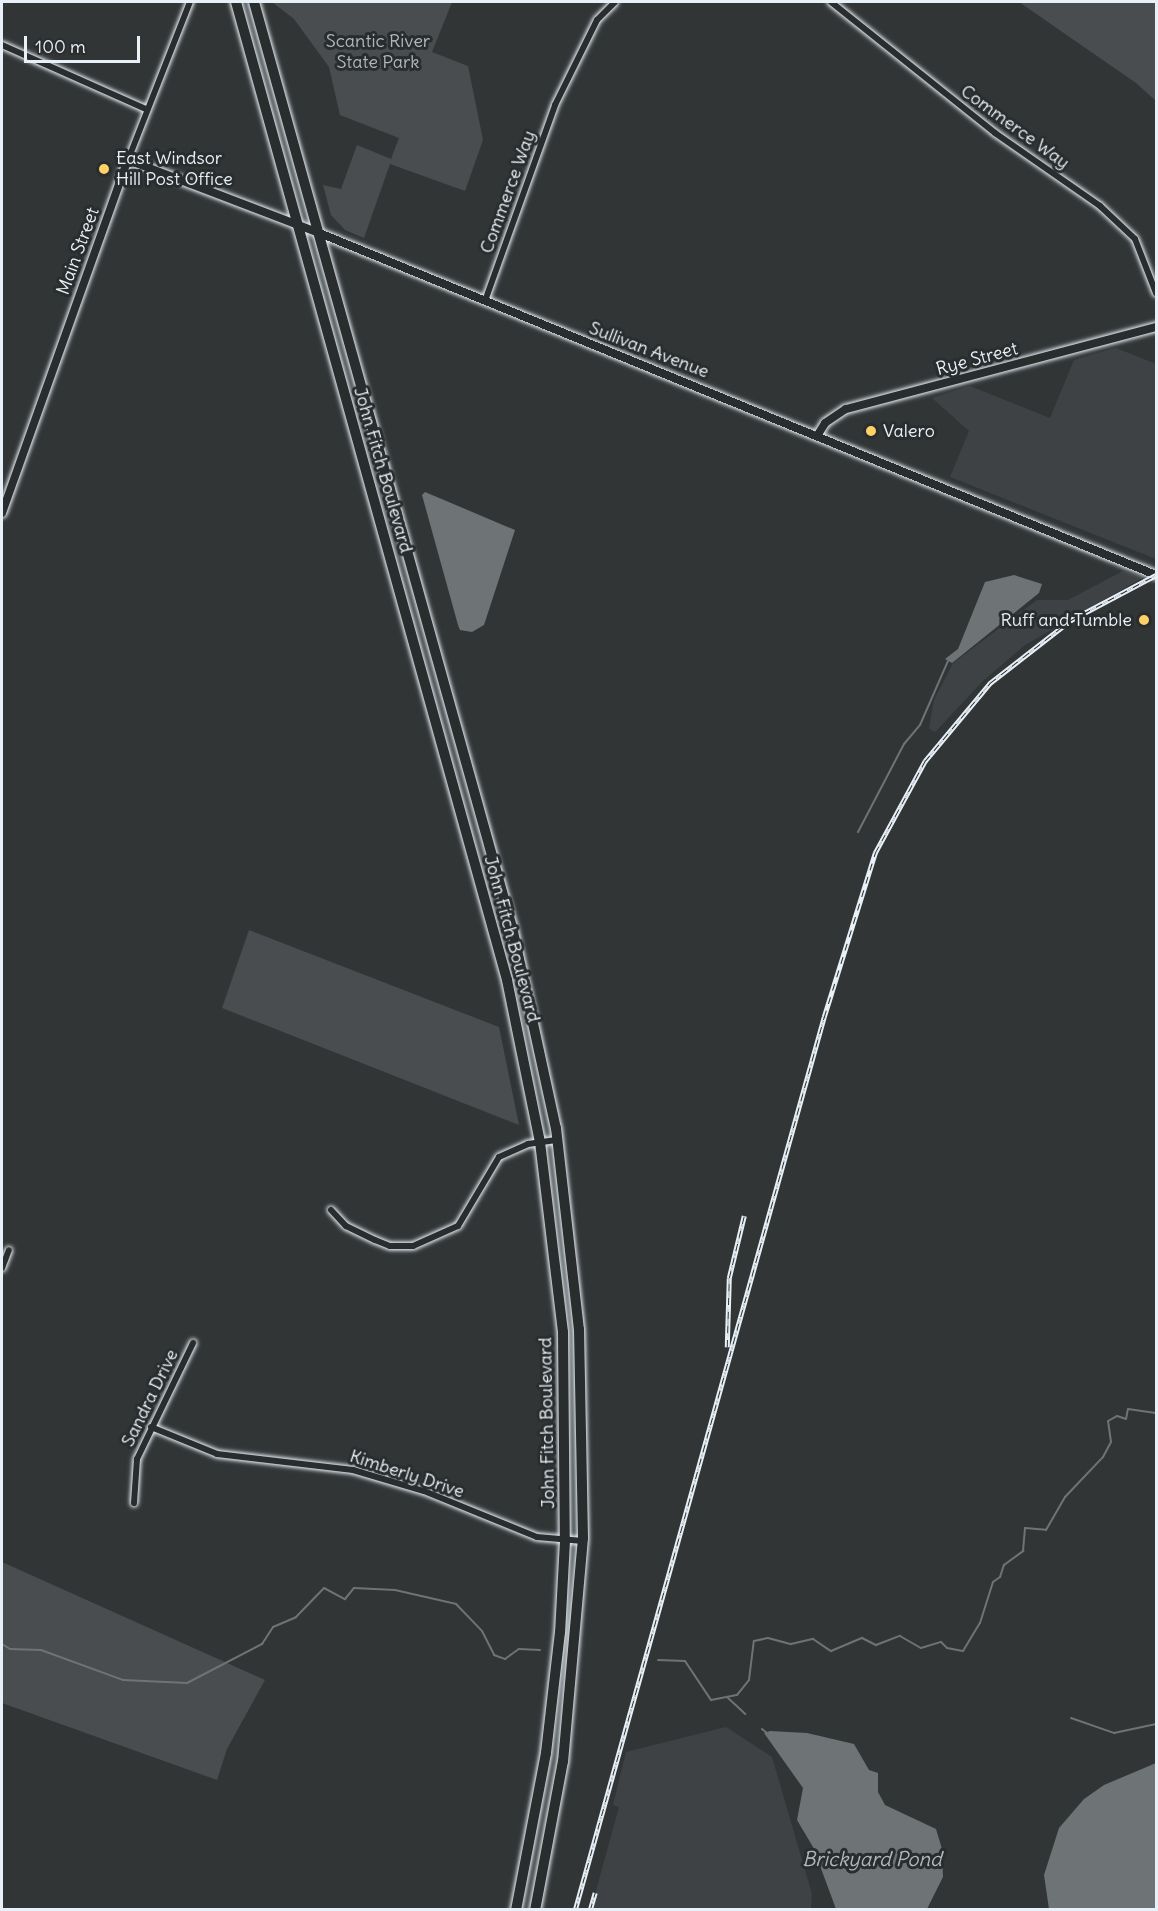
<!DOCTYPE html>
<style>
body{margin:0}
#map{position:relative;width:1158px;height:1911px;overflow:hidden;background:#323536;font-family:Delius,sans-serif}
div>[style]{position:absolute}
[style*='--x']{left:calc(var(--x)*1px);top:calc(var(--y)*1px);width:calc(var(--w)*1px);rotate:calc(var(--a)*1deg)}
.built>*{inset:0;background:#3f4244}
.green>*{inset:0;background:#494d4f}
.water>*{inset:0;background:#6e7376}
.stream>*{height:2px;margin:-1px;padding:0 1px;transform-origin:1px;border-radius:1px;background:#6e7376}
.roads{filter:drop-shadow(0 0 2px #e8f1f8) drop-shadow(0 0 2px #e8f1f8)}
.street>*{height:6px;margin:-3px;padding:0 3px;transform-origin:3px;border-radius:3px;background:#2a2d2e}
.secondary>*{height:8px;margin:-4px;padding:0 4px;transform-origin:4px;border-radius:4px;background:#2a2d2e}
.highway>*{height:10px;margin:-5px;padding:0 5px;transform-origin:5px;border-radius:5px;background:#2a2d2e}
.rail>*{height:4.5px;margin-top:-2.25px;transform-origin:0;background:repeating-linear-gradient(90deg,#2a2d2e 0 7px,#e8f1f8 0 14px);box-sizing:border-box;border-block:2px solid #e8f1f8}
.dots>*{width:16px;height:16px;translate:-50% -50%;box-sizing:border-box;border:3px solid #2a2d2e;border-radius:50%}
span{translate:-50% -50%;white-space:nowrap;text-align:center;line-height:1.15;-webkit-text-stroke:6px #2a2d2e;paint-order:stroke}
.park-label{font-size:18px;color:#b0b8bd}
.street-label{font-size:18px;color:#e8f1f8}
.poi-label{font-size:18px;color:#e8f1f8}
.left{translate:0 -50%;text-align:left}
.right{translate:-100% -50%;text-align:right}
.water-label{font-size:20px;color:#b1b8be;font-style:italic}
.frame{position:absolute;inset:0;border:3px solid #e8f1f8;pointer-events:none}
.scale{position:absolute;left:24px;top:36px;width:116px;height:27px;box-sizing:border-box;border:3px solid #e8f1f8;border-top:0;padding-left:8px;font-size:18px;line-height:21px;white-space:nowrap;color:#e8f1f8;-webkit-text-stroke:4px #2a2d2e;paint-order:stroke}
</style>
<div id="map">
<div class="built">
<i style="clip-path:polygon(1116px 348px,1156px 364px,1156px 559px,950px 477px,969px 431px,932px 398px,970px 386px,1050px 418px,1074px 360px)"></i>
<i style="clip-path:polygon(1123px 571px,1144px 577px,1025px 645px,984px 680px,935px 732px,929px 729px,934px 700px,953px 663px,1037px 600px,1068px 600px)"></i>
<i style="clip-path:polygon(726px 1727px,772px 1757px,812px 1894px,811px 1909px,591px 1909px,619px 1807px,613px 1805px,626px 1752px)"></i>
</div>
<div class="green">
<i style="clip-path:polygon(272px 2px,452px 2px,432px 52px,468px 66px,483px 140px,465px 191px,390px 164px,364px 238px,345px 230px,331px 215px,323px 185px,341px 189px,357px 145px,391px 159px,399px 138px,340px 115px,329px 67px,294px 19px)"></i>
<i style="clip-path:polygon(1019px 2px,1156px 2px,1156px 101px,1136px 83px)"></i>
<i style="clip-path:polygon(249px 930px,499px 1027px,519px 1125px,222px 1008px)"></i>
<i style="clip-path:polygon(2px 1562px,265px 1680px,227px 1749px,217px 1780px,2px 1703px)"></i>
</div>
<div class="water">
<i style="clip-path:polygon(425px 492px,515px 530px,484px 625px,472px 632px,460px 630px,458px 625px,422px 495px)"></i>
<i style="clip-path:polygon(1014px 575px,1042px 584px,1039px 593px,952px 663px,945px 659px,958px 649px,985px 582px)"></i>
<i style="clip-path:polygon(770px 1731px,807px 1733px,854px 1744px,869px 1770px,878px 1773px,878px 1792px,885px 1805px,936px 1829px,942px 1849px,943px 1877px,927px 1909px,836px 1909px,813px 1847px,797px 1820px,803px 1788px,764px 1733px)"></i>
<i style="clip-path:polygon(1156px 1763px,1156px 1909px,1049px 1909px,1044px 1875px,1059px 1828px,1084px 1799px,1104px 1785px)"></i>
</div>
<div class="stream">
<i style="--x:858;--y:832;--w:99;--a:-62.4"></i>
<i style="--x:904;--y:744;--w:25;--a:-50"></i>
<i style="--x:920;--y:725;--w:70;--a:-66.4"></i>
<i style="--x:2;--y:1644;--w:9;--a:32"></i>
<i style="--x:10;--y:1649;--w:31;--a:2"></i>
<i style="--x:41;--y:1650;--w:87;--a:20.1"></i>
<i style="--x:123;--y:1680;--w:64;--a:2.7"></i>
<i style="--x:187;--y:1683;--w:85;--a:-27.5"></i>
<i style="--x:262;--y:1644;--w:20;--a:-57"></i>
<i style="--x:273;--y:1627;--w:25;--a:-23"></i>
<i style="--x:296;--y:1617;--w:40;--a:-46"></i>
<i style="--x:324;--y:1588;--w:24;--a:28"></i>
<i style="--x:345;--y:1599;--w:14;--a:-51"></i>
<i style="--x:354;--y:1588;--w:41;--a:2.8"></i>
<i style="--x:395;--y:1590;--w:63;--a:12.9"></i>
<i style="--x:456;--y:1604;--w:37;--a:46"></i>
<i style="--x:482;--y:1631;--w:27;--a:63"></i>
<i style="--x:494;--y:1655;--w:12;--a:20"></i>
<i style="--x:505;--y:1659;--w:17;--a:-36"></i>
<i style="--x:519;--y:1649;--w:21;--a:3"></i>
<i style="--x:658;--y:1660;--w:27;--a:2"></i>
<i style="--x:685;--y:1661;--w:47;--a:56.3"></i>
<i style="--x:711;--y:1700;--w:26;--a:-11"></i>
<i style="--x:737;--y:1695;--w:19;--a:-51"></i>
<i style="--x:749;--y:1680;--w:39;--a:-83"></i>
<i style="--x:754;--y:1641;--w:14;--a:-12"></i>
<i style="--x:768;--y:1638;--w:24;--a:15"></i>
<i style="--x:791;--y:1644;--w:23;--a:-13"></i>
<i style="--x:813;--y:1639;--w:22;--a:34"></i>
<i style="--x:831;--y:1651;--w:34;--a:-23"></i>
<i style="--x:862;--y:1638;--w:16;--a:27"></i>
<i style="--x:876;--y:1645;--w:26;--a:-21"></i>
<i style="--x:900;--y:1636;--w:24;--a:30"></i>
<i style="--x:921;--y:1648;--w:21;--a:-17"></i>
<i style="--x:941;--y:1642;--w:8;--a:45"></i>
<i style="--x:947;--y:1648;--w:16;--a:11"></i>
<i style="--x:963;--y:1651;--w:33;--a:-59"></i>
<i style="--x:980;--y:1623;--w:43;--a:-72.4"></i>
<i style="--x:993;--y:1582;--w:9;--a:-36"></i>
<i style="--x:1000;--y:1577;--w:13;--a:-72"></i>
<i style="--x:1004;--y:1565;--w:24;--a:-36"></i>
<i style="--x:1023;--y:1551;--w:23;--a:-85"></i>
<i style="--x:1025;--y:1528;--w:21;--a:5"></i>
<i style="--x:1046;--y:1530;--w:38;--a:-60"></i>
<i style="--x:1065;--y:1497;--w:55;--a:-46.5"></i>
<i style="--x:1103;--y:1457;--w:17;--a:-62"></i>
<i style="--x:1111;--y:1442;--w:21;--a:-98"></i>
<i style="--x:1108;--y:1421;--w:10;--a:-29"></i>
<i style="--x:1117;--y:1416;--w:9;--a:18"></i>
<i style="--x:1126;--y:1419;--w:10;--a:-79"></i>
<i style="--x:1128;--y:1409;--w:28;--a:8"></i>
<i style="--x:727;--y:1697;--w:25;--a:43"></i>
<i style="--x:1071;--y:1718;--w:46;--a:19.2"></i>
<i style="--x:1114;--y:1733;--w:43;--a:-12.1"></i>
<i style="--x:762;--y:1729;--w:6;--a:39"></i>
</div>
<div class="roads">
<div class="street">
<i style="--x:831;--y:2;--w:210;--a:38.6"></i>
<i style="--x:995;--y:133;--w:128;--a:34.8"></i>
<i style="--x:1100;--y:206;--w:48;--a:43.3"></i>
<i style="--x:1135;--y:239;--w:58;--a:68.7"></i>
<i style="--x:2;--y:45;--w:158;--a:24"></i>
<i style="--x:128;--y:160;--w:170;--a:-68.6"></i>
<i style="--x:485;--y:301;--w:208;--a:-70.3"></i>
<i style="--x:555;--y:105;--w:95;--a:-63.7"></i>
<i style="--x:597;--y:20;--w:25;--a:-45"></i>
<i style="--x:331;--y:1210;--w:22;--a:47"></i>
<i style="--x:346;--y:1226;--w:32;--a:26"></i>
<i style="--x:375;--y:1240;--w:16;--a:22"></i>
<i style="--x:390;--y:1246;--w:23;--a:0"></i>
<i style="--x:413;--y:1246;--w:49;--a:-24"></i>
<i style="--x:458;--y:1226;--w:80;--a:-59.3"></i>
<i style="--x:499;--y:1157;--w:32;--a:-24"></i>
<i style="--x:528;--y:1144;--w:30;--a:-8"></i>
<i style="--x:2;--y:1268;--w:19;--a:-69"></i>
<i style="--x:151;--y:1427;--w:71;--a:22.2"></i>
<i style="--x:217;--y:1454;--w:137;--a:6.7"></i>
<i style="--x:353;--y:1470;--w:74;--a:16.5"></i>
<i style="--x:424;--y:1491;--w:122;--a:22.2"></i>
<i style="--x:537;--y:1537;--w:46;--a:5"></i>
<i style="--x:134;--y:1503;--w:44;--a:-86.1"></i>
<i style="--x:137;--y:1459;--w:129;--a:-64.2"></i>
</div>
<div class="secondary">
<i style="--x:817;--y:436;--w:15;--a:-58"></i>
<i style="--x:825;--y:423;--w:25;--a:-34"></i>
<i style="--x:846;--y:409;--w:321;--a:-14.8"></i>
<i style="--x:2;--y:513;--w:375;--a:-70.4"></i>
<i style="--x:128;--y:160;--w:202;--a:20.9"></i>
<i style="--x:317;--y:232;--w:906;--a:22.24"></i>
</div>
<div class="highway">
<i style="--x:236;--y:2;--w:1015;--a:74.51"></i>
<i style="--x:507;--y:980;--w:165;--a:78.5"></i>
<i style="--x:540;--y:1142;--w:191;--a:83.1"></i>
<i style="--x:563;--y:1332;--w:209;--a:89.5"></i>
<i style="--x:565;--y:1541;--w:91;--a:93.1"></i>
<i style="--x:560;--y:1632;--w:122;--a:96.6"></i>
<i style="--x:546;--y:1753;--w:160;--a:100.8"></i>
<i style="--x:254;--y:2;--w:960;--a:74.42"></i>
<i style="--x:512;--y:927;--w:206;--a:77.7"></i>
<i style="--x:556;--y:1128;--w:202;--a:83.5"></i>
<i style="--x:579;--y:1329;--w:209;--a:88.9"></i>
<i style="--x:583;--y:1538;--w:224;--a:95.1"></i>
<i style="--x:563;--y:1761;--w:152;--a:100.6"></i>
</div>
</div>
<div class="rail">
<i style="--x:727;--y:1347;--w:69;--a:-88.3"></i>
<i style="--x:729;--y:1278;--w:64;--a:-76.4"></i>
<i style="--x:575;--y:1910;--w:927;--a:-74.42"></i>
<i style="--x:824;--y:1017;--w:172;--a:-72.7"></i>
<i style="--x:875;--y:853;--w:105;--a:-61.5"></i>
<i style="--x:925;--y:761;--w:102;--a:-50.2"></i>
<i style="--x:990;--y:683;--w:103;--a:-37.9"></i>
<i style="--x:1071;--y:620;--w:96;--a:-27.9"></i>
<i style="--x:590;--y:1910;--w:18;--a:-74"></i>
</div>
<div class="dots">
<i style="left:104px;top:169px;background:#ffd166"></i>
<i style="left:871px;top:431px;background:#ffd166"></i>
<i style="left:1144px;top:620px;background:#ffd166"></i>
</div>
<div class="park-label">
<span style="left:378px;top:52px">Scantic River<br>State Park</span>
</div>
<div class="street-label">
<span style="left:1015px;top:127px;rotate:36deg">Commerce Way</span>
<span style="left:508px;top:192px;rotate:-70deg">Commerce Way</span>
<span style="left:78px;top:251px;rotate:-70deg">Main Street</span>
<span style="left:649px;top:350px;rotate:21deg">Sullivan Avenue</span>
<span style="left:977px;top:359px;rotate:-15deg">Rye Street</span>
<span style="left:383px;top:470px;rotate:74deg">John Fitch Boulevard</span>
<span style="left:512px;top:939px;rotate:75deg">John Fitch Boulevard</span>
<span style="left:150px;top:1398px;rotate:-64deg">Sandra Drive</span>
<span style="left:547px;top:1423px;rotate:-91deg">John Fitch Boulevard</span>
<span style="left:407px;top:1474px;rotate:18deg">Kimberly Drive</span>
</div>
<div class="poi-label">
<span class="left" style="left:116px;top:169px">East Windsor<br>Hill Post Office</span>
<span class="left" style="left:883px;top:431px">Valero</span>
<span class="right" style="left:1132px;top:620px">Ruff and Tumble</span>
</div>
<div class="water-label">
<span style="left:872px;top:1858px">Brickyard Pond</span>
</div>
<div class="frame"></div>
<div class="scale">100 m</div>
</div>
